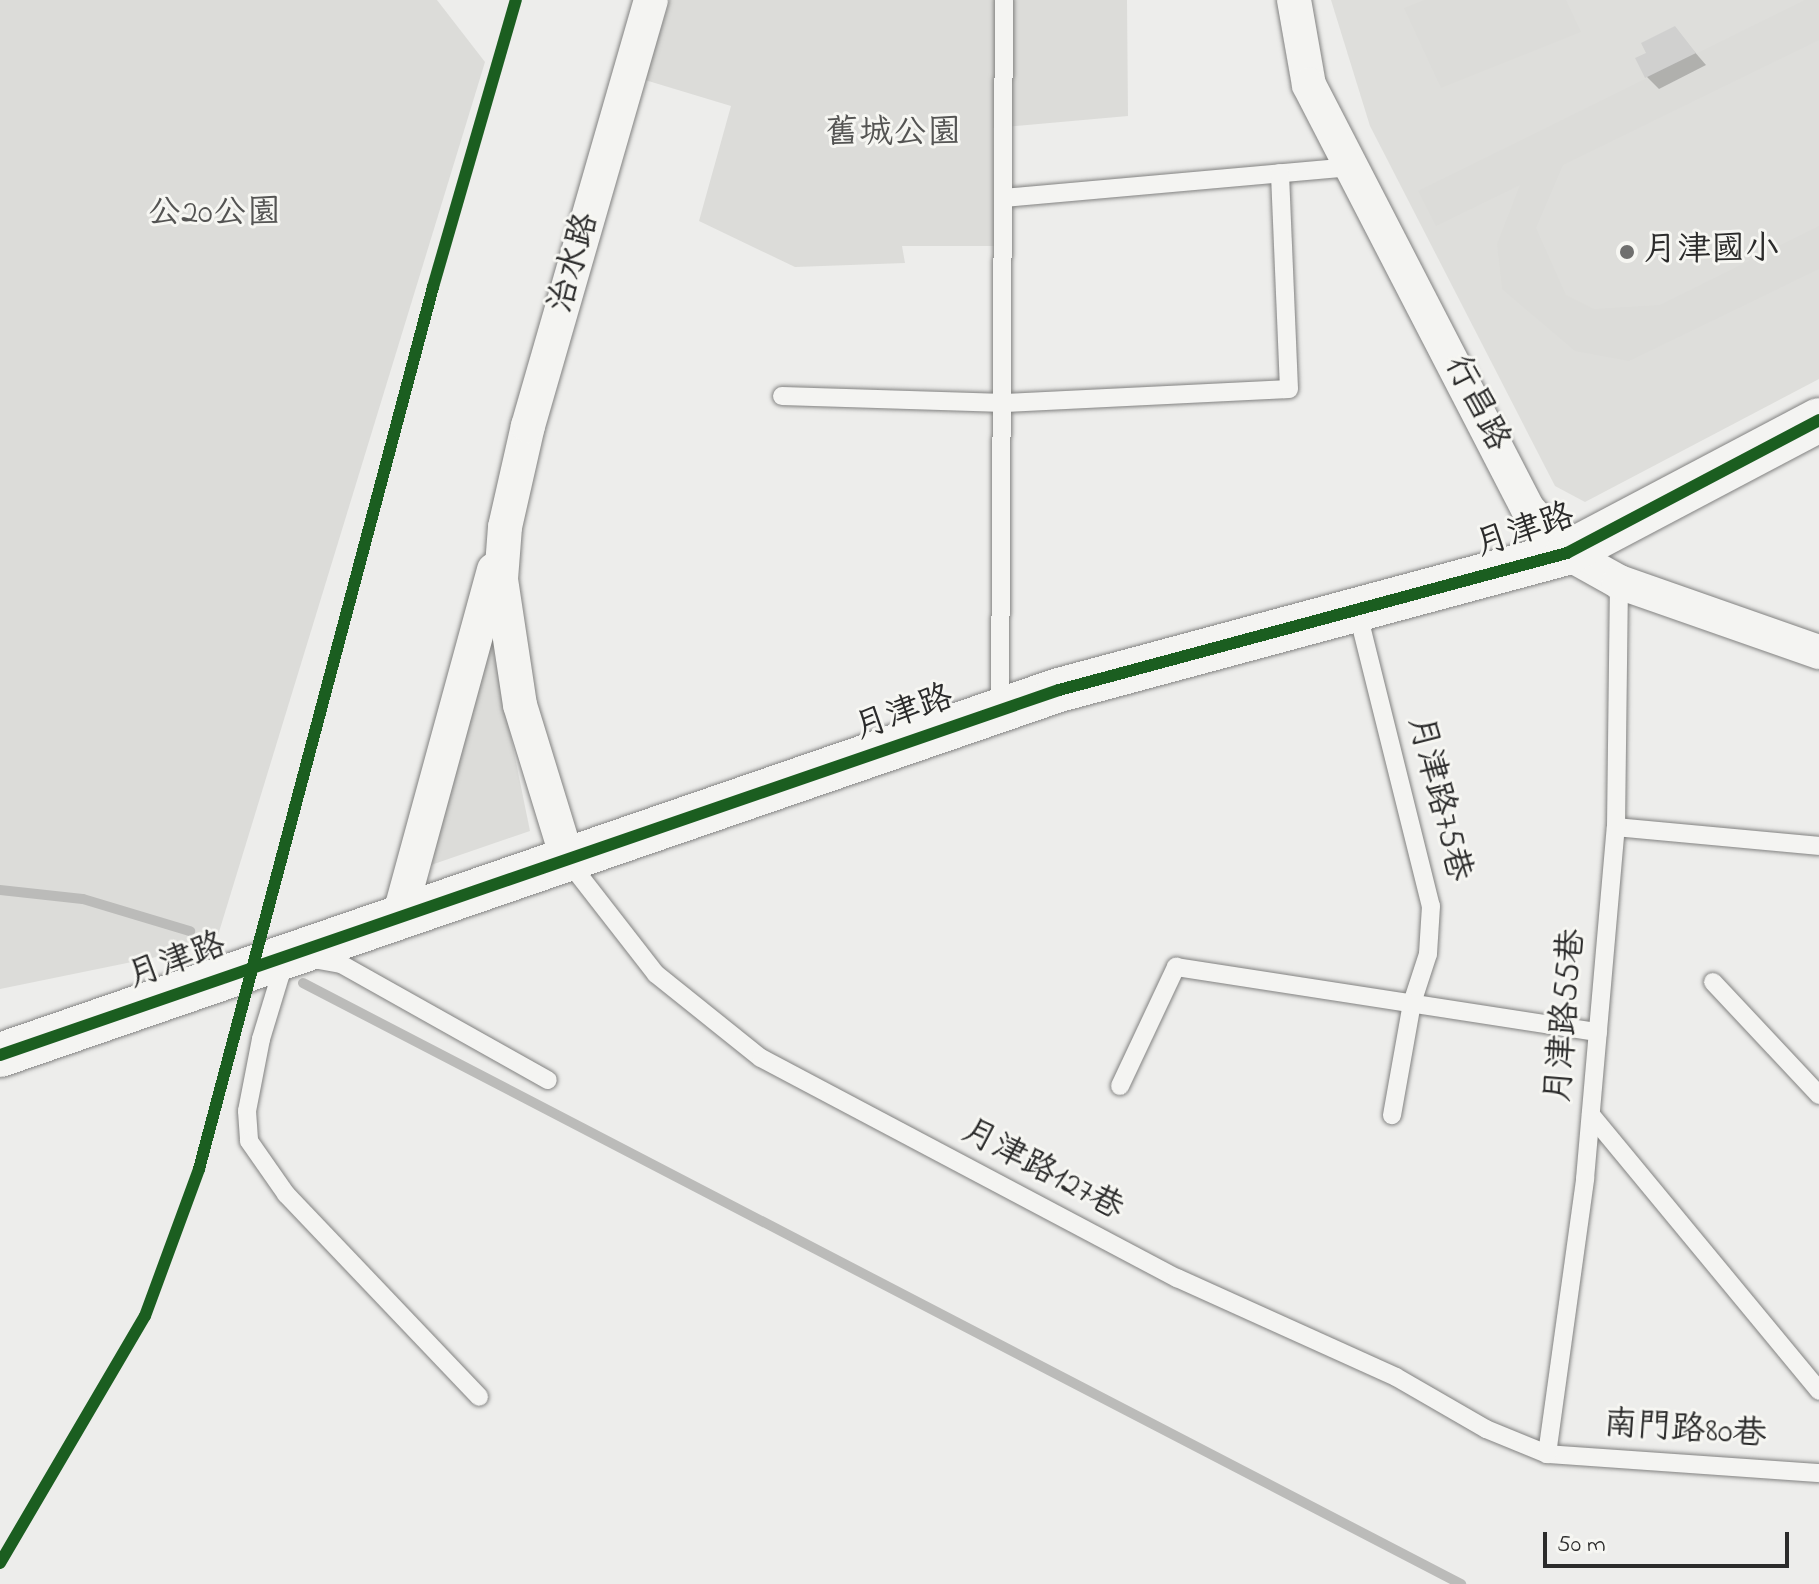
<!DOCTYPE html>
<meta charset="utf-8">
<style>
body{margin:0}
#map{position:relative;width:1819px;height:1584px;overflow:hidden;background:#ededeb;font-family:"Indie Flower","LXGW WenKai TC",sans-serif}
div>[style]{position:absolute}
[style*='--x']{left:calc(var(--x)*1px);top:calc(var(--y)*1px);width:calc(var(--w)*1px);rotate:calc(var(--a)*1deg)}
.built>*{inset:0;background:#dededb}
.green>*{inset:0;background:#dcdcd9}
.shadow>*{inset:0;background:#0003}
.stream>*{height:10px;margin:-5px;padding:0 5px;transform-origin:5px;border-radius:5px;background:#bbbbb9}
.building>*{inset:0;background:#d0d0cf}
.roads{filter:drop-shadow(0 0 2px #828281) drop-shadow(0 0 2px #828281)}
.service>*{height:18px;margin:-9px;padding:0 9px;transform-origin:9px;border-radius:9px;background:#f4f4f2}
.minor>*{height:34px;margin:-17px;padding:0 17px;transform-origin:17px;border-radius:17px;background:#f4f4f2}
.tertiary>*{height:44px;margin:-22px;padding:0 22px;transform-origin:22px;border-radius:22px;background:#f4f4f2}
.cycleway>*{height:12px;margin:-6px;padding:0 6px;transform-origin:6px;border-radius:6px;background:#1b5e20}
.dots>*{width:22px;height:22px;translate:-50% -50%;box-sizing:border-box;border:4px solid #f6f6f2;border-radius:50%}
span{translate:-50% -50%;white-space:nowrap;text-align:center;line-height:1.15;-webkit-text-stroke:6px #f6f6f2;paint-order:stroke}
.park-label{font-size:34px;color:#545453}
.poi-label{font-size:34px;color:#2b2b2b}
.left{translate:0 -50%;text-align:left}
.street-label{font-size:34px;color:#2b2b2b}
.scale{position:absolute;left:1543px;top:1532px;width:246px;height:36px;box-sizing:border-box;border:4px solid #2b2b2b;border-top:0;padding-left:10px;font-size:24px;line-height:28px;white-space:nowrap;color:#2b2b2b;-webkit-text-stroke:6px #f6f6f2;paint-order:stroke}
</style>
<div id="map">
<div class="built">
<i style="clip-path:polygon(1819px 0,1819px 379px,1585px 502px,1555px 486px,1370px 126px,1331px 0)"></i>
</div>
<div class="green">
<i style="clip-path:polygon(0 0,437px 0,485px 62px,215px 945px,0 989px)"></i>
<i style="clip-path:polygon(670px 0,1127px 0,1128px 116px,993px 128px,994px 246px,902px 246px,905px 263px,795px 267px,699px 221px,731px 106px,645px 80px)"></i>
<i style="clip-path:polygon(1424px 0,1566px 0,1581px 32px,1441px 88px,1404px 8px)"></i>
<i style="clip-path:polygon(1805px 0,1819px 0,1819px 40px,1563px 165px,1536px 228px,1566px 295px,1594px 309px,1660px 305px,1819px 226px,1819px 269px,1629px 361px,1575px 351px,1502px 289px,1497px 244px,1520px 185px,1436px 226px,1418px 191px)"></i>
<i style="clip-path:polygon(490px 634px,530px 831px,431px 865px,472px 701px)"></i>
</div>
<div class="shadow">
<i style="clip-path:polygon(1674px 28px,1706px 65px,1659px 89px,1647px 77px,1649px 54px)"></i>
</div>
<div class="stream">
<i style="--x:0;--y:890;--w:83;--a:6.2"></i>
<i style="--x:83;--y:899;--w:112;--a:16.7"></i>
<i style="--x:303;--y:983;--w:1305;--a:27.43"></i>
</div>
<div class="building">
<i style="clip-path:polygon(1675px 26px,1696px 53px,1645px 78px,1635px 58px,1646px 53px,1641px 43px)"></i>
</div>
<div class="roads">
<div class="service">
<i style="--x:1004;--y:198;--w:348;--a:-5.1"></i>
<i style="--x:782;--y:396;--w:223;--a:1.8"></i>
<i style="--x:1005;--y:403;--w:284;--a:-2.8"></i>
<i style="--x:1289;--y:389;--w:216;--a:-92.4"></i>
<i style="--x:1357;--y:610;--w:305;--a:76"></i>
<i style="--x:1431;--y:906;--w:48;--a:93.6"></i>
<i style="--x:1428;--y:954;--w:52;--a:108.1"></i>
<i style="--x:1412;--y:1003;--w:114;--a:100.1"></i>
<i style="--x:1000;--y:709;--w:709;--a:-89.68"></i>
<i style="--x:1616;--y:827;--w:204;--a:5.3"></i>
<i style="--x:568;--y:861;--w:143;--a:52.1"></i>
<i style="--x:656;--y:974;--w:134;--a:38.7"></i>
<i style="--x:761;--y:1058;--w:471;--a:27.9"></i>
<i style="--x:1177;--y:1278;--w:240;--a:24.3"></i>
<i style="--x:1396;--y:1377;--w:104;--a:30"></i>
<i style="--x:1486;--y:1429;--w:66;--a:22.3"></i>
<i style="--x:1547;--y:1454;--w:273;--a:4"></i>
<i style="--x:313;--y:959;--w:28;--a:10"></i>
<i style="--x:341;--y:964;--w:237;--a:29.3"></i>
<i style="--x:285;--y:960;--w:83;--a:106.9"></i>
<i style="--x:261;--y:1039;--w:73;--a:101"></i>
<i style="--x:247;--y:1111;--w:30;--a:86"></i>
<i style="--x:249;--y:1141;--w:65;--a:55.1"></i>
<i style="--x:286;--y:1194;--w:280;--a:46.4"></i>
<i style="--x:1713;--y:982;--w:155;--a:46.8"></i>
<i style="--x:1120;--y:1086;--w:132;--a:-64.8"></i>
<i style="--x:1176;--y:967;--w:427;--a:8.8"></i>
<i style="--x:1591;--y:1115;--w:358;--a:50.4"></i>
<i style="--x:1547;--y:1454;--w:278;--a:-82.1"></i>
<i style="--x:1585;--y:1179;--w:353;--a:-85"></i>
<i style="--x:1616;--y:827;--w:245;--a:-89.3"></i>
</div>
<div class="minor">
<i style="--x:1294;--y:0;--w:86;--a:80"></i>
<i style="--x:1309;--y:85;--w:477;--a:62.7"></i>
<i style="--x:1528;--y:509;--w:59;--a:48.4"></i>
<i style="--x:1567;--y:553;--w:60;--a:29.1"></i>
<i style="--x:1619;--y:582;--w:212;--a:19.3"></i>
<i style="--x:568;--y:861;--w:163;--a:-107.1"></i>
<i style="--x:520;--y:705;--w:127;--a:-98.6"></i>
<i style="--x:501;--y:579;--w:52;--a:-85.6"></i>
<i style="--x:505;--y:527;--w:104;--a:-77.2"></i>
<i style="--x:528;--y:426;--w:443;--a:-73.9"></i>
<i style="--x:399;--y:917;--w:360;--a:-74.7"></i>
</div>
<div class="tertiary">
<i style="--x:0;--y:1055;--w:1120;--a:-19.02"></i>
<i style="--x:1059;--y:690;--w:526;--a:-15.09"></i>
<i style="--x:1567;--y:553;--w:285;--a:-27.8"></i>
</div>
</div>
<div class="cycleway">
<i style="--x:0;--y:1055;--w:1120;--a:-19.02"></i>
<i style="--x:1059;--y:690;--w:526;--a:-15.09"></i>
<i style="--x:1567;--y:553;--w:285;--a:-27.8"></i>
<i style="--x:0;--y:1563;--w:286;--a:-59.6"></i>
<i style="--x:145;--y:1316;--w:157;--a:-69.8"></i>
<i style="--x:199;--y:1169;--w:913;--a:-75.14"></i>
<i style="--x:433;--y:287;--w:299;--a:-73.9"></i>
</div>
<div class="dots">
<i style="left:1627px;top:252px;background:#6f6f6e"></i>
</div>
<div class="park-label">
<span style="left:893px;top:135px">舊城公園</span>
<span style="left:214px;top:215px">公20公園</span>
</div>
<div class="poi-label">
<span class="left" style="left:1643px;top:252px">月津國小</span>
</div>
<div class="street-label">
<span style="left:575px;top:263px;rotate:-74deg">治水路</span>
<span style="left:1476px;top:404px;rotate:63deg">行昌路</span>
<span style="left:1525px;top:532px;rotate:-18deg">月津路</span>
<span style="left:904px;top:714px;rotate:-19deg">月津路</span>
<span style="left:1438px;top:799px;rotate:76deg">月津路75巷</span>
<span style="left:177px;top:962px;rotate:-20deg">月津路</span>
<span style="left:1567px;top:1016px;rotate:-85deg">月津路55巷</span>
<span style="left:1042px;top:1171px;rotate:28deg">月津路127巷</span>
<span style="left:1685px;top:1431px;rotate:4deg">南門路80巷</span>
</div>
<div class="scale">50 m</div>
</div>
